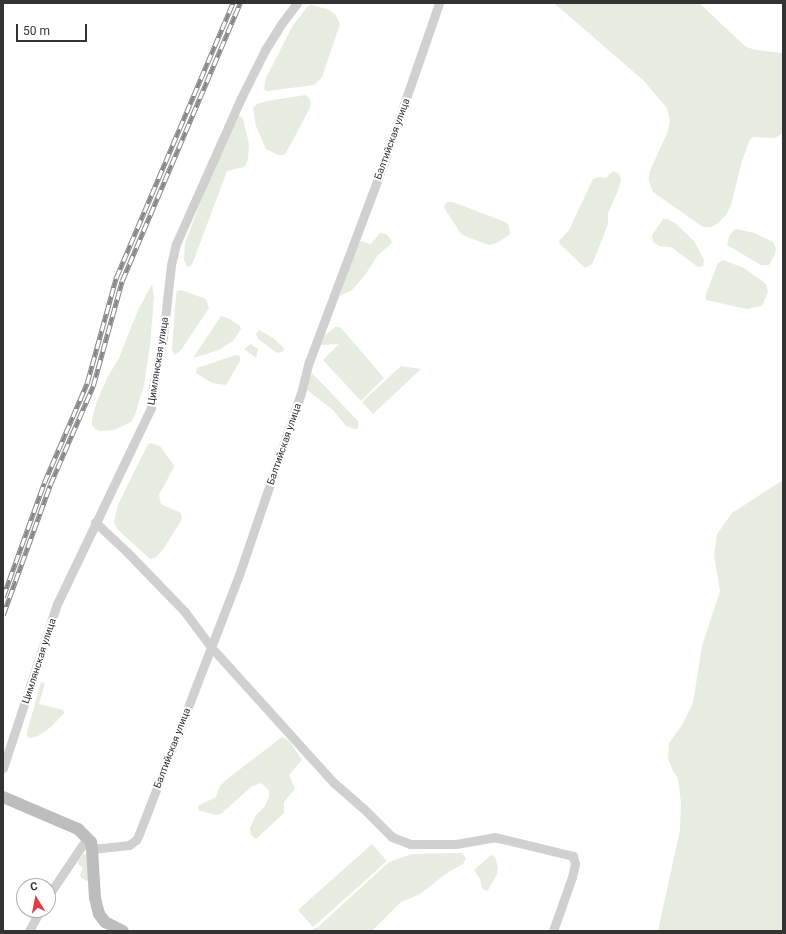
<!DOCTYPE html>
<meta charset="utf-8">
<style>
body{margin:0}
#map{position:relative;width:786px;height:934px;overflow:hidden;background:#fff;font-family:Roboto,sans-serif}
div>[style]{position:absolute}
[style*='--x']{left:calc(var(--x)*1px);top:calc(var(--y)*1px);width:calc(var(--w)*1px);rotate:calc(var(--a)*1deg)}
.green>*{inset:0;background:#e6ecdf}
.minor>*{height:9px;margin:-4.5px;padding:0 4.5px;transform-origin:4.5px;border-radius:4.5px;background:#d0d0d0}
.secondary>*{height:12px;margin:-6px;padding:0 6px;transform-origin:6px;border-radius:6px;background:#bdbdbd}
.rail>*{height:4.5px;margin-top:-2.25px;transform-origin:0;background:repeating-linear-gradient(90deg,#fff 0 9px,#888 0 18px);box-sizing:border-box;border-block:1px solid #888}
span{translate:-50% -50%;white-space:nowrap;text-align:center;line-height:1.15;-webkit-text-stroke:4px #fff;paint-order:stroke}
.street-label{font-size:10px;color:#333}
.frame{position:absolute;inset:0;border:4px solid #333;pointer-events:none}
.north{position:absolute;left:16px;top:878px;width:40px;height:40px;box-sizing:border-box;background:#fff;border:1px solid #adadad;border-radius:50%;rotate:350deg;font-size:11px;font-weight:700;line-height:16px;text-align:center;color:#333}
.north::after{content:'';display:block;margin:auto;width:14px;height:18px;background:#e63946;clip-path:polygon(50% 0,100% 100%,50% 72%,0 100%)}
.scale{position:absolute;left:16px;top:24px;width:71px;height:18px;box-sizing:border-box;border:2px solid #333;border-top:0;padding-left:5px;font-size:12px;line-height:14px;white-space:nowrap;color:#333;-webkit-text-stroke:3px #fff;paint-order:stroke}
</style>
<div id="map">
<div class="green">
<i style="clip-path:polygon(554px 3px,699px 3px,746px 47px,756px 50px,783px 53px,783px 133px,775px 138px,754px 137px,750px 139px,742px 161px,731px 205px,726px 215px,717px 224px,711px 227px,703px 227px,653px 192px,649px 181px,649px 173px,668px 131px,670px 120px,667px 108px,643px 80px)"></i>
<i style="clip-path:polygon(311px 5px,327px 9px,335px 14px,340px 24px,322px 77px,314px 85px,267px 91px,264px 89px,266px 78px,293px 25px,308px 6px)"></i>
<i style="clip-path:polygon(306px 95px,311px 101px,310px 108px,286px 153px,283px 155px,278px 155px,266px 149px,256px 126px,253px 108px,257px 104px,267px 101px)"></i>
<i style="clip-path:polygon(239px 116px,243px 118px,249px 144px,248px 160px,244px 167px,227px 171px,193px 262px,191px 266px,187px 267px,184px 260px,185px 243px,209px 180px,236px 118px)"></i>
<i style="clip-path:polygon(613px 171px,619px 174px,621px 179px,619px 188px,608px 213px,608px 224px,602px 240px,592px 264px,585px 268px,560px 244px,559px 241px,569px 230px,593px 179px,598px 177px,606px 178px)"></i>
<i style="clip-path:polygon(447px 202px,453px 202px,505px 222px,509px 225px,510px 234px,497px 243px,489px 245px,467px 237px,461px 234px,445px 209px,444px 206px)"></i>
<i style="clip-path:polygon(663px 219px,667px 219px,675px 223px,694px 241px,704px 260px,703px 266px,698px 267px,671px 247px,659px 246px,653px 242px,652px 235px)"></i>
<i style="clip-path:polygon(737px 229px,754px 233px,773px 242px,776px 249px,775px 254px,769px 265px,761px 265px,727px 245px,729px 236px,734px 230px)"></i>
<i style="clip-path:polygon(380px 233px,386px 234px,390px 238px,392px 242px,390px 245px,378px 255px,365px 275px,352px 290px,340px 296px,357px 245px,361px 241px,371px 244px)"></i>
<i style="clip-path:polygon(723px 260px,744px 268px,766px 284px,768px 292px,762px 306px,747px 309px,706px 300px,706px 294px,718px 263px)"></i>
<i style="clip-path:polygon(152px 284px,154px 297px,150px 345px,144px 385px,135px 415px,131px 422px,114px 430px,100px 431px,95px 429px,92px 425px,92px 419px,97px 401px,107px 378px,119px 358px,138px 310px)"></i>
<i style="clip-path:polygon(181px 290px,206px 299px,209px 308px,181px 350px,175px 355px,172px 350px,176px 295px,177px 291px)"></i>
<i style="clip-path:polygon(221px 316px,230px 319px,240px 326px,241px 329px,234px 340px,219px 350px,193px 358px)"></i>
<i style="clip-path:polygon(335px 327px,339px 327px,342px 329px,384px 378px,361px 401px,323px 360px,339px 344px,321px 345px,318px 344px,318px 341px)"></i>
<i style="clip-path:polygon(259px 330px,273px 338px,283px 347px,284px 351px,277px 353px,258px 339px,256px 334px)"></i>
<i style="clip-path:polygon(251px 344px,258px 349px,256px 358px,244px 349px)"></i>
<i style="clip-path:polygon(236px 355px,240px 356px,240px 361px,226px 385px,212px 383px,196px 373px,197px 368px)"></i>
<i style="clip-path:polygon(401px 366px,421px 369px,373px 414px,362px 402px)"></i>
<i style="clip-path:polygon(313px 374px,358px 421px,358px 428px,355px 429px,346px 426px,333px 410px,307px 390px,305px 387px,310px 375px)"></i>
<i style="clip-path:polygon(151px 443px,160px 446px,173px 464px,174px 467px,159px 495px,161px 504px,181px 513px,182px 519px,164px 548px,155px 558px,150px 559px,118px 530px,114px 522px,118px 505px,148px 444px)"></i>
<i style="clip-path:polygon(783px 480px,783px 931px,658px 931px,680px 830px,681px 803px,678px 778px,673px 771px,668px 758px,669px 743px,682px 725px,693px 703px,702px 646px,720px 591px,714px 555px,717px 534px,732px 513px)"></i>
<i style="clip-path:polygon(41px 682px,45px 683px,39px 704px,63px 710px,64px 713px,51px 727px,38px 736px,30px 738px,27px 736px,27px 732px)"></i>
<i style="clip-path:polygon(282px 737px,290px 742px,302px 760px,289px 775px,295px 789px,284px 802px,284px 813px,256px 839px,251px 835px,250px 828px,256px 815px,265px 806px,269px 797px,269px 790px,261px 783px,252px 786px,222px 813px,216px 815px,198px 810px,198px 806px,216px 797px,220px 786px,226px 780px)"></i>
<i style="clip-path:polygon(372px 844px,387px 861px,313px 927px,298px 910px)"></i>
<i style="clip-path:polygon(462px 853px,466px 858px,463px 864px,447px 873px,420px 894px,401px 902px,372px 931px,308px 931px,318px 927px,389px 862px,412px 854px)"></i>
<i style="clip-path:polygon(83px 854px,87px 854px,90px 882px,81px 878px,80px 875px,83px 868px,78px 864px,78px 862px)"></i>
<i style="clip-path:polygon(491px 855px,495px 857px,498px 867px,497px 874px,488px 890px,486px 891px,482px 888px,480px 879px,474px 870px)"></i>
</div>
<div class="minor">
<i style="--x:95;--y:522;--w:45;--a:43.2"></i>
<i style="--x:128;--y:553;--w:82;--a:46"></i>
<i style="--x:185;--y:612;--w:44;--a:53.4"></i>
<i style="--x:211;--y:647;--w:182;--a:47.9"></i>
<i style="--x:333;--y:782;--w:40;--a:41"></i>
<i style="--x:363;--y:808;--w:41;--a:45"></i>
<i style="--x:392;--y:837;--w:19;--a:21"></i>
<i style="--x:410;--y:844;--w:46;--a:0"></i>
<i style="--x:456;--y:844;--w:39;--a:-10"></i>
<i style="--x:494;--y:837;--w:81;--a:13.5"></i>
<i style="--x:573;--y:856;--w:8;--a:76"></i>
<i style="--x:575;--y:864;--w:13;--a:103"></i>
<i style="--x:572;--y:877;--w:57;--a:109.4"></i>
<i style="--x:3;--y:768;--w:173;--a:-71.8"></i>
<i style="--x:57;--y:604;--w:217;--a:-64.4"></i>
<i style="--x:151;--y:408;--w:21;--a:-85"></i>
<i style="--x:153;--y:387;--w:51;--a:-78.7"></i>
<i style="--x:163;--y:337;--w:72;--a:-83.7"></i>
<i style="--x:171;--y:265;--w:22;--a:-77"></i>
<i style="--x:176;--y:244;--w:160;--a:-66"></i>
<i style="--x:241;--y:98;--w:54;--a:-63.4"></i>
<i style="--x:265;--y:50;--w:32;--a:-58"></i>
<i style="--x:282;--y:23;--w:25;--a:-53"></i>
<i style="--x:92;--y:849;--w:37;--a:-6"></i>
<i style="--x:129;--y:845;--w:9;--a:-36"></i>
<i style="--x:136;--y:840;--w:7;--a:-63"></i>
<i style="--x:139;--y:834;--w:278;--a:-68.9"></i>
<i style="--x:239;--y:575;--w:192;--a:-71.2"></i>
<i style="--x:301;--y:393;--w:32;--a:-76"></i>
<i style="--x:309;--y:362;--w:214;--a:-69.4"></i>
<i style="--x:384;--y:162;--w:168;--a:-70.9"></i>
<i style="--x:48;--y:896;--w:70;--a:-56.1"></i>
<i style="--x:29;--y:931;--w:24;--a:-62"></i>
</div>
<div class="secondary">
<i style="--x:3;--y:797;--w:82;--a:23.1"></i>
<i style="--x:78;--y:829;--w:18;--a:45"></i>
<i style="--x:91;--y:842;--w:7;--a:82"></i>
<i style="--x:92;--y:849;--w:49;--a:86.5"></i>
<i style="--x:95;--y:898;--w:16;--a:76"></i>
<i style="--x:99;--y:914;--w:10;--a:53"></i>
<i style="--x:105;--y:922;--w:20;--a:27"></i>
</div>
<div class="rail">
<i style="--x:3;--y:597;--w:121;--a:-70.2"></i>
<i style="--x:44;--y:483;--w:109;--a:-66.7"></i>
<i style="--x:87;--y:383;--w:109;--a:-74.6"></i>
<i style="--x:116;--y:278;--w:299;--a:-67"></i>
<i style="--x:3;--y:615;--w:138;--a:-70.1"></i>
<i style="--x:50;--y:485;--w:108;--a:-66.5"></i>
<i style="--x:93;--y:386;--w:109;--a:-74.6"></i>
<i style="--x:122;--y:281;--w:302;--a:-67"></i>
</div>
<div class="street-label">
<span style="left:392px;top:139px;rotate:-70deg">Балтийская улица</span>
<span style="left:158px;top:361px;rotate:-81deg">Цимлянская улица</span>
<span style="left:284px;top:444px;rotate:-71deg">Балтийская улица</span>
<span style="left:39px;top:661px;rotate:-72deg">Цимлянская улица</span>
<span style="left:172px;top:748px;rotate:-69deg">Балтийская улица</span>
</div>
<div class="frame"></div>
<div class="north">С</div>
<div class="scale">50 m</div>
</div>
